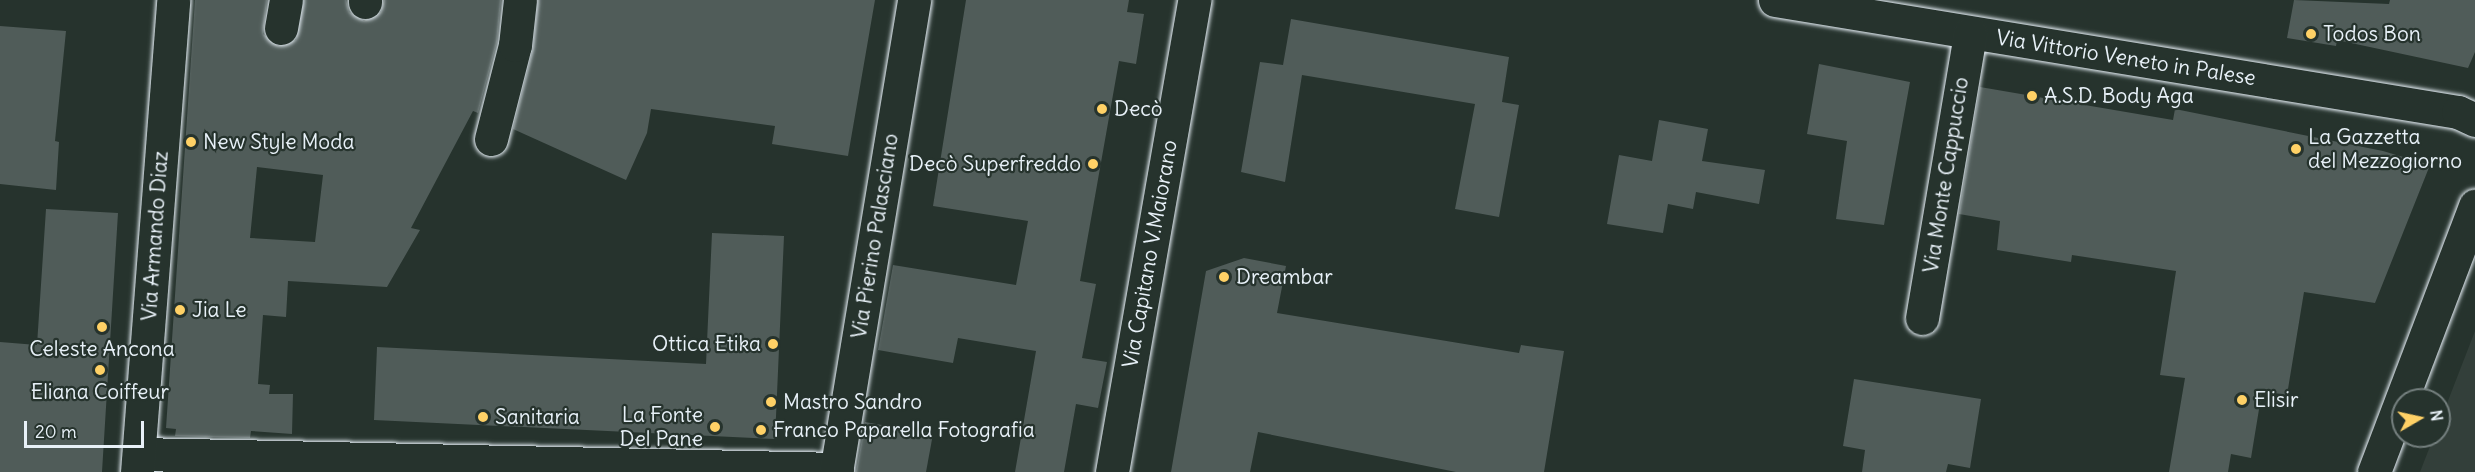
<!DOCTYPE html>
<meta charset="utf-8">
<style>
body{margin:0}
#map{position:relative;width:2475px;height:472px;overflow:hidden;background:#26332d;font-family:Delius,sans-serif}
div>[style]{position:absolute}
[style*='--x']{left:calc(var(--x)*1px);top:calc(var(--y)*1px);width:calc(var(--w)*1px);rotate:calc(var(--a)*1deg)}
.built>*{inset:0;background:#333f3a}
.building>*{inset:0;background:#505c59}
.roads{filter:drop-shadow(0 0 2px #e8f1f8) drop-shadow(0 0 2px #e8f1f8)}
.street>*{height:33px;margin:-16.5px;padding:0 16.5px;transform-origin:16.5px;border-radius:16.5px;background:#26332d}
.secondary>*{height:33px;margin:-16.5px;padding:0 16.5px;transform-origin:16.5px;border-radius:16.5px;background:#26332d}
.dots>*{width:16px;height:16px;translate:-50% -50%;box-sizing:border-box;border:3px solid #26332d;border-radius:50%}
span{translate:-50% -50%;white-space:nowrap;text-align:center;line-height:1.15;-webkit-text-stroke:4.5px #26332d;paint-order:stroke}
.poi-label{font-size:21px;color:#e8f1f8}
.left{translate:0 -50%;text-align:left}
.right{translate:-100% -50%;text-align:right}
.street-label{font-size:21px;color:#e8f1f8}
.north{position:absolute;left:2391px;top:388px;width:60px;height:60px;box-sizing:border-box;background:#26332d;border:2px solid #747f7e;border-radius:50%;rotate:81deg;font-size:16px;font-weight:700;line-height:24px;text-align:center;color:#e8f1f8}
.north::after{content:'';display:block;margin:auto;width:21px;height:27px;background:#ffd166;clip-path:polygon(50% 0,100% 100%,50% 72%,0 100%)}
.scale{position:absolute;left:24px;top:421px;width:120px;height:27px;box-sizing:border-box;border:3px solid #e8f1f8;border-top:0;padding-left:8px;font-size:18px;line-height:21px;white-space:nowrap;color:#e8f1f8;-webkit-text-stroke:4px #26332d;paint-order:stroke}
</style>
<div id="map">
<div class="built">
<i style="clip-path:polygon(2475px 331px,2475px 472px,2420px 472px,2434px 436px,2439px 436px,2439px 424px)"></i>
</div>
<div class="building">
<i style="clip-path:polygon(evenodd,195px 0,267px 0,263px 34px,278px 46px,296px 40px,304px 0,346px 0,349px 12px,364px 21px,381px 12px,384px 0,501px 0,497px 42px,478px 113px,473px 111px,411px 228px,420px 230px,387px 287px,288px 281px,286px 317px,263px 315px,258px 384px,270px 385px,269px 394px,293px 394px,292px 434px,251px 431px,250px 438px,175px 436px,176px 429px,166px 428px,195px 0,257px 167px,323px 175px,315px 242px,250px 238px,257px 167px)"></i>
<i style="clip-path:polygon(538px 0,875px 0,848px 156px,772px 144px,775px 126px,651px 109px,647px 133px,626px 180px,513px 129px,533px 49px)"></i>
<i style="clip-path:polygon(966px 0,1129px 0,1127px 12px,1144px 14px,1136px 64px,1119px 61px,1080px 281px,1096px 284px,1082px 358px,1107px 362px,1098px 408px,1076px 404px,1064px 472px,1015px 472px,1036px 351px,958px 338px,953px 363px,878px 350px,893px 265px,1016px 285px,1028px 221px,933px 206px)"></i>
<i style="clip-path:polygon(2294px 0,2389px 4px,2390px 0,2475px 0,2475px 52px,2468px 68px,2337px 40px,2336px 46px,2287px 38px)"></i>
<i style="clip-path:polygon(1291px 19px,1509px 57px,1502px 102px,1519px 105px,1499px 217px,1455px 209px,1475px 104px,1302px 75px,1285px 182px,1241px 172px,1260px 62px,1283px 65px)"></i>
<i style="clip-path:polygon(0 26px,66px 31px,55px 141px,59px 142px,56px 190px,0 184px)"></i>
<i style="clip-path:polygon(1819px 64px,1910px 82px,1884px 225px,1836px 219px,1847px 141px,1807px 134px)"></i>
<i style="clip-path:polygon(1980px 87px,2173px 120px,2175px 109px,2383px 151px,2430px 165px,2375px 303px,2304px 292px,2287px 395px,2262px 391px,2251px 458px,2231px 454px,2228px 472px,2169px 472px,2185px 378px,2160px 375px,2176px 271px,2072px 255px,2071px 262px,1997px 250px,2000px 221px,1959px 214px)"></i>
<i style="clip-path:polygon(1659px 120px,1708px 129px,1702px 161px,1765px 170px,1759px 204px,1696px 192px,1693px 209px,1668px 204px,1663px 233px,1607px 224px,1619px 155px,1652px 161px)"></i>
<i style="clip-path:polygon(46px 209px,118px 213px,102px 472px,0 472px,0 342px,37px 345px)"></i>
<i style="clip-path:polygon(712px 233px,784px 236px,775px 439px,374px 420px,377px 347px,706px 364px)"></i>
<i style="clip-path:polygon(1244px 258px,1286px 266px,1277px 313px,1519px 353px,1521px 345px,1564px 351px,1544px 472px,1456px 472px,1258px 432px,1250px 472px,1171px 472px,1206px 271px)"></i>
<i style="clip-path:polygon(1854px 379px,1981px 399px,1970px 468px,1948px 464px,1946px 472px,1862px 472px,1865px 450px,1843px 446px)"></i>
<i style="clip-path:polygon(865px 422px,933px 434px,926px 472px,856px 472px)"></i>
</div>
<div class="roads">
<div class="street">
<i style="--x:1775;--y:0;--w:692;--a:9.31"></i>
<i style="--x:2458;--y:112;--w:19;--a:25"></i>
<i style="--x:365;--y:2;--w:2;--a:-90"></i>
<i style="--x:281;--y:28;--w:28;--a:-80"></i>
<i style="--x:491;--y:139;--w:97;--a:-75.7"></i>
<i style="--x:515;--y:45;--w:45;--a:-83.7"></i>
<i style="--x:1922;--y:318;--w:289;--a:-80.4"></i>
<i style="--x:139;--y:454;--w:698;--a:1.23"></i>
<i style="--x:137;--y:472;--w:473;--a:-85.6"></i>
<i style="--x:836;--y:472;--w:478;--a:-80.6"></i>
<i style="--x:1112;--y:472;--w:479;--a:-80.1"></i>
</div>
<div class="secondary">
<i style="--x:2374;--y:472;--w:285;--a:-69.2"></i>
</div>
</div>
<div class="dots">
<i style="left:2311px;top:34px;background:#ffd166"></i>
<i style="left:2032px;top:96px;background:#ffd166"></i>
<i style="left:1102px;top:109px;background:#ffd166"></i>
<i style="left:191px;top:142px;background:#ffd166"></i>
<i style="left:2296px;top:149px;background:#ffd166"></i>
<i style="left:1093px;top:164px;background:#ffd166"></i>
<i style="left:1224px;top:277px;background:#ffd166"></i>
<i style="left:180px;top:310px;background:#ffd166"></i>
<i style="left:102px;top:327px;background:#ffd166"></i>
<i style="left:773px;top:344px;background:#ffd166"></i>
<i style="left:100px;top:370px;background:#ffd166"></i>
<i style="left:2242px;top:400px;background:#ffd166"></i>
<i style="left:771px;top:402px;background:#ffd166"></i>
<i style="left:483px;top:417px;background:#ffd166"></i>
<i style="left:715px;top:427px;background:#ffd166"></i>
<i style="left:761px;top:430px;background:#ffd166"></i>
</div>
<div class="poi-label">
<span class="left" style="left:2323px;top:34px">Todos Bon</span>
<span class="left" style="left:2044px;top:96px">A.S.D. Body Aga</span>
<span class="left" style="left:1114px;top:109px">Decò</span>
<span class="left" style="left:2308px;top:149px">La Gazzetta<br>del Mezzogiorno</span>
<span class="left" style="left:203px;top:142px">New Style Moda</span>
<span class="right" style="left:1081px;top:164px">Decò Superfreddo</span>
<span class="left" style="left:1236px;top:277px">Dreambar</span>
<span class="left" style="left:192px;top:310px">Jia Le</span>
<span class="right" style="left:761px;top:344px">Ottica Etika</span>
<span style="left:102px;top:349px">Celeste Ancona</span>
<span style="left:100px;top:392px">Eliana Coiffeur</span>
<span class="left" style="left:2254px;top:400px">Elisir</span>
<span class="left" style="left:783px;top:402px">Mastro Sandro</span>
<span class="right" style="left:703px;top:427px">La Fonte<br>Del Pane</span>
<span class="left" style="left:495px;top:417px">Sanitaria</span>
<span class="left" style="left:773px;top:430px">Franco Paparella Fotografia</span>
</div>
<div class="street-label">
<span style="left:2126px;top:58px;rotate:9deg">Via Vittorio Veneto in Palese</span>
<span style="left:1946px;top:175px;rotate:-81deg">Via Monte Cappuccio</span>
<span style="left:155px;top:236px;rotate:-86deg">Via Armando Diaz</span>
<span style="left:875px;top:236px;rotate:-81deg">Via Pierino Palasciano</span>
<span style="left:1150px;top:254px;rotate:-80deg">Via Capitano V.Maiorano</span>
</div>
<div class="north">N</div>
<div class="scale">20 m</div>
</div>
